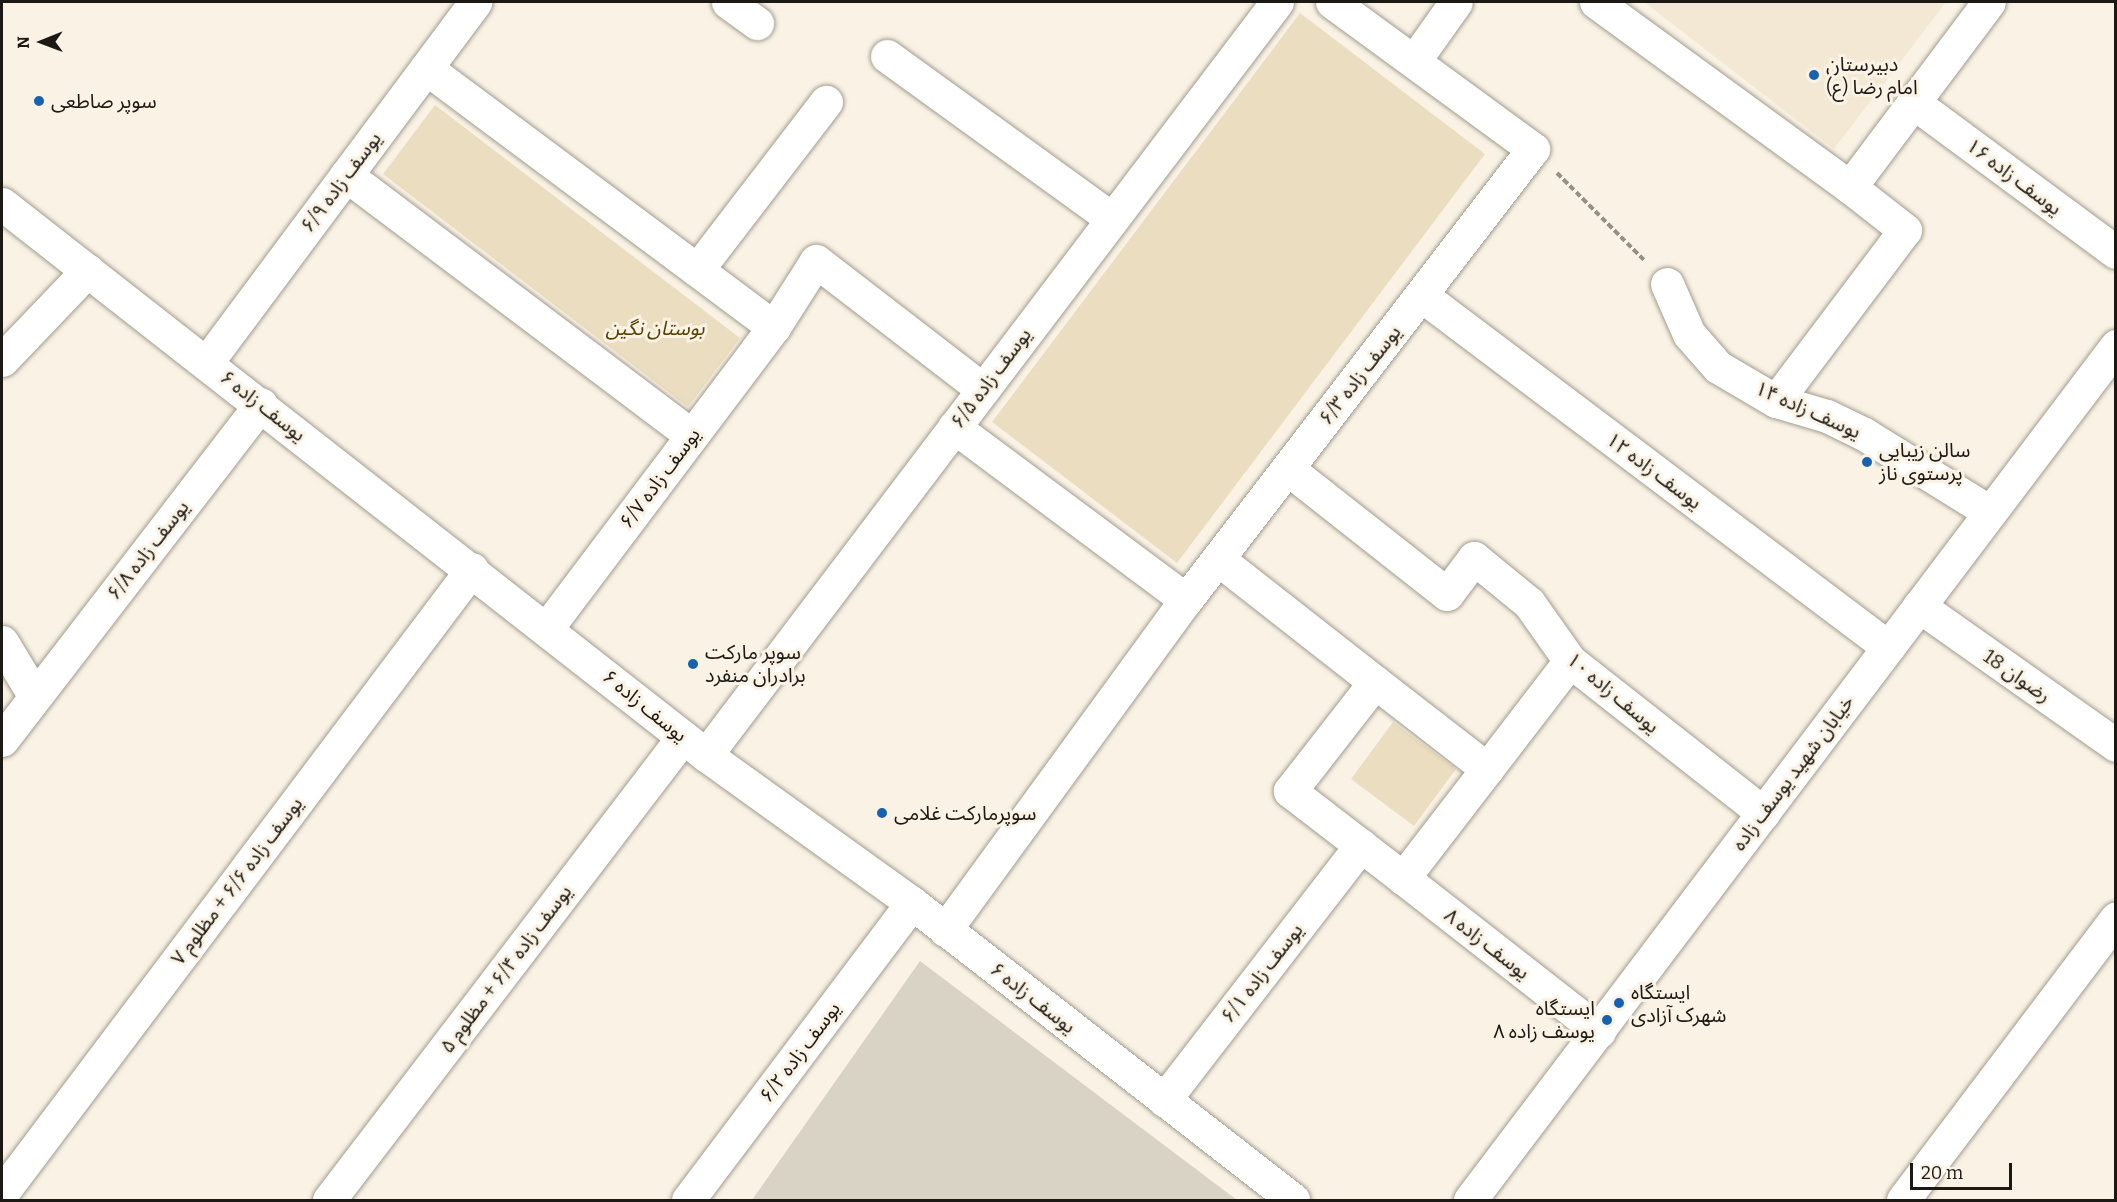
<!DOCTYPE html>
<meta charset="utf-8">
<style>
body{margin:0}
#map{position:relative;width:2117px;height:1202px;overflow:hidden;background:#faf3e5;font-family:Bitter,"Noto Sans Arabic",serif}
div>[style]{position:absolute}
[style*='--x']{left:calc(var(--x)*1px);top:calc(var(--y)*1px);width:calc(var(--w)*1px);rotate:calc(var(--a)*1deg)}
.built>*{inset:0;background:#f2e8d3}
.green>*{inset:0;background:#ebddbf}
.shadow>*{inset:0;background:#0003}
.building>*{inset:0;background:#d9d3c5}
.path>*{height:4px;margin-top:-2px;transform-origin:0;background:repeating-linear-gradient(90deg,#969086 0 6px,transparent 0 9px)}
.roads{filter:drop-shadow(0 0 2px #a29c8f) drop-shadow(0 0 2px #a29c8f)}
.minor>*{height:33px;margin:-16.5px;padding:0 16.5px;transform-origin:16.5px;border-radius:16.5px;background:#fff}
.dots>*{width:16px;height:16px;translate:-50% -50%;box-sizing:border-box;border:3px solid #faf3e5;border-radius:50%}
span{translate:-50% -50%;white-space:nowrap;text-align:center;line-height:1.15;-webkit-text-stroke:6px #faf3e5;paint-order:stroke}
.poi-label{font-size:20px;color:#1c1914}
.left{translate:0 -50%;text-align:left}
.right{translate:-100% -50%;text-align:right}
.street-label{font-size:20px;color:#1c1914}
.park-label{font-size:20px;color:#564001;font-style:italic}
.frame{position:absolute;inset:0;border:3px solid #1c1914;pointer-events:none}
.north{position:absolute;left:12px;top:12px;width:60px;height:60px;-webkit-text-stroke:4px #faf3e5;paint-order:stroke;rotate:269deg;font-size:16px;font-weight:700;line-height:24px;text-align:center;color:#1c1914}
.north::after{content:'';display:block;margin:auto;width:21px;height:27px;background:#1c1914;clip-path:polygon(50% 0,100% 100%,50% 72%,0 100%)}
.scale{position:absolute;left:1910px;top:1163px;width:102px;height:27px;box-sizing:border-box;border:3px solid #1c1914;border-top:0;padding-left:8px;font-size:18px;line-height:21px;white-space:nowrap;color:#1c1914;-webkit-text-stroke:4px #faf3e5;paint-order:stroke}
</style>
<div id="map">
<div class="built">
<i style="clip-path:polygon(1644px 2px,1946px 2px,1834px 149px)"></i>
</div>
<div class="green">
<i style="clip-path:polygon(1300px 13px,1485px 154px,1177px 563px,992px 422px)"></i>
<i style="clip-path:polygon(435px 105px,740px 338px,688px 407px,383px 174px)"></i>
<i style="clip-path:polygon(1393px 722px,1456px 769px,1414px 826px,1351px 779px)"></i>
</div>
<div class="shadow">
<i style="clip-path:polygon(921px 963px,1234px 1200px,753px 1200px)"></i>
</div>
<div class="building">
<i style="clip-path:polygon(920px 961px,1237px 1200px,752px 1200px)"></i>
</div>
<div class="path">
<i style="--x:1557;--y:173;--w:124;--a:45"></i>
</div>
<div class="roads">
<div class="minor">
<i style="--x:728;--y:2;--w:36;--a:36"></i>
<i style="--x:1596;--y:2;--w:314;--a:36.1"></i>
<i style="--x:1850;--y:187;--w:231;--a:-53.1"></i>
<i style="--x:887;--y:56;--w:278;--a:35.9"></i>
<i style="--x:1414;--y:61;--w:72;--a:-54.6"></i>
<i style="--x:426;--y:68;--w:434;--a:36.7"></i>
<i style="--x:1913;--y:102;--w:252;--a:36.5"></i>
<i style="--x:346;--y:175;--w:433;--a:37"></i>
<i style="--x:2;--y:204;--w:894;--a:38.05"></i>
<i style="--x:706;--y:755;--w:254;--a:35.7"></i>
<i style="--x:912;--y:903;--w:483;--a:37.9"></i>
<i style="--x:697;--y:270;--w:212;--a:-52.5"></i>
<i style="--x:1667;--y:284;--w:55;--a:66.3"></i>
<i style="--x:1689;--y:334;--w:44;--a:48.7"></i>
<i style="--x:1718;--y:367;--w:67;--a:30.4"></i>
<i style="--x:1776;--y:401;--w:53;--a:16.4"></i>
<i style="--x:1827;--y:416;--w:41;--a:25.9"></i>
<i style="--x:1864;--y:434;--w:148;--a:31.8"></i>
<i style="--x:1421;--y:295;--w:585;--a:37.01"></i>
<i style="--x:2;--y:360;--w:124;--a:-46.3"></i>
<i style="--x:207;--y:362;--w:449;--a:-53.3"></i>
<i style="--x:1776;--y:401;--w:214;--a:-53"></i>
<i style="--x:1905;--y:230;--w:70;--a:-142"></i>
<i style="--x:954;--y:427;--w:289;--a:36.7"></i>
<i style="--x:1288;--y:469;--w:202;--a:38.2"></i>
<i style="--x:1447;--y:594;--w:45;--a:-53.1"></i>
<i style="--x:1474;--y:558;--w:71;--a:39.3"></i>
<i style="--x:1529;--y:603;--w:71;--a:54.7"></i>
<i style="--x:1570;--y:661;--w:246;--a:38.2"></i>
<i style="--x:1218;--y:559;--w:199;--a:38.1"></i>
<i style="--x:1919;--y:606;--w:241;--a:35.2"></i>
<i style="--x:547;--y:628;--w:377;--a:-53"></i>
<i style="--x:774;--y:327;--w:78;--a:-57.5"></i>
<i style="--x:816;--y:261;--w:210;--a:37.6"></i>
<i style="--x:2;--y:642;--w:62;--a:58.9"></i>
<i style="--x:1375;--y:682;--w:142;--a:37.8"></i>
<i style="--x:1487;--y:769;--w:138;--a:127.6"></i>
<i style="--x:1403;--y:878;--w:143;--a:-142.4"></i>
<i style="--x:1290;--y:791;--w:138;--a:-52.1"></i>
<i style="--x:2;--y:740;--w:424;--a:-52.4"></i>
<i style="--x:706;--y:755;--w:945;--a:-52.83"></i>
<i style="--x:1487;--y:769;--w:136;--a:-52.5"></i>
<i style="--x:1403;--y:878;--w:249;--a:38"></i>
<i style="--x:945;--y:930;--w:409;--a:-53.9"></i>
<i style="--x:1186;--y:600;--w:569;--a:-52.43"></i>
<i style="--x:1533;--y:149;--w:249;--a:-143.8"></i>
<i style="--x:1164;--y:1100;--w:322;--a:-52.3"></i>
<i style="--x:2;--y:1193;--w:781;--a:-53.01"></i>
<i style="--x:329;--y:1200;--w:583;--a:-52.6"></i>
<i style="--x:688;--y:1200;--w:372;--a:-53"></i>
<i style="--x:1470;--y:1200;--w:1071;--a:-52.89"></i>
<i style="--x:1903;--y:1200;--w:353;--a:-52.9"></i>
</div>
</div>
<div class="dots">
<i style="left:1814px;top:75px;background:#1662b1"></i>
<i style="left:39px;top:101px;background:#1662b1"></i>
<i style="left:1867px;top:462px;background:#1662b1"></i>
<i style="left:693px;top:664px;background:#1662b1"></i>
<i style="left:882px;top:813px;background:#1662b1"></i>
<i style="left:1619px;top:1003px;background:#1662b1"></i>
<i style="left:1607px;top:1020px;background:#1662b1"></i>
</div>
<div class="poi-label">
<span class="left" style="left:1826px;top:76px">دبیرستان<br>امام رضا (ع)</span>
<span class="left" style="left:51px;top:101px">سوپر صاطعی</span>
<span class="left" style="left:1879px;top:462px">سالن زیبایی<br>پرستوی ناز</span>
<span class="left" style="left:705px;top:664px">سوپر مارکت<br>برادران منفرد</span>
<span class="left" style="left:894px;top:813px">سوپرمارکت غلامی</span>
<span class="left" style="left:1631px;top:1004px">ایستگاه<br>شهرک آزادی</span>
<span class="right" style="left:1595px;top:1020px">ایستگاه<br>یوسف زاده ۸</span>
</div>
<div class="street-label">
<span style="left:2014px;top:177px;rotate:37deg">یوسف زاده ۱۶</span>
<span style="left:341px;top:182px;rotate:-53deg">یوسف زاده ۶/۹</span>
<span style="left:1360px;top:375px;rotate:-52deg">یوسف زاده ۶/۳</span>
<span style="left:991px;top:378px;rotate:-53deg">یوسف زاده ۶/۵</span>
<span style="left:263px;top:406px;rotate:38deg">یوسف زاده ۶</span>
<span style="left:1808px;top:410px;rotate:24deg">یوسف زاده ۱۴</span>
<span style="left:1654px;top:471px;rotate:37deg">یوسف زاده ۱۲</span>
<span style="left:660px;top:478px;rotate:-53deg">یوسف زاده ۶/۷</span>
<span style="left:148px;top:550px;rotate:-52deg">یوسف زاده ۶/۸</span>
<span style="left:2017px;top:676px;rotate:35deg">رضوان 18</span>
<span style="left:1613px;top:693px;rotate:40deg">یوسف زاده ۱۰</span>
<span style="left:645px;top:706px;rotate:39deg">یوسف زاده ۶</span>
<span style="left:1793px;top:773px;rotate:-53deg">خیابان شهید یوسف زاده</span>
<span style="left:237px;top:881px;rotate:-53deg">یوسف زاده ۶/۶ + مظلوم ۷</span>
<span style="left:1487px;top:944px;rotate:38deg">یوسف زاده ۸</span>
<span style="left:506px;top:969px;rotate:-53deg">یوسف زاده ۶/۴ + مظلوم ۵</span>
<span style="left:1262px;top:973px;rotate:-52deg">یوسف زاده ۶/۱</span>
<span style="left:1033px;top:998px;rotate:38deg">یوسف زاده ۶</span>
<span style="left:800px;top:1052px;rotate:-53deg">یوسف زاده ۶/۲</span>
</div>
<div class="park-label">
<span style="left:655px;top:328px">بوستان نگین</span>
</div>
<div class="frame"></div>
<div class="north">N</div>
<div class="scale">20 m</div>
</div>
